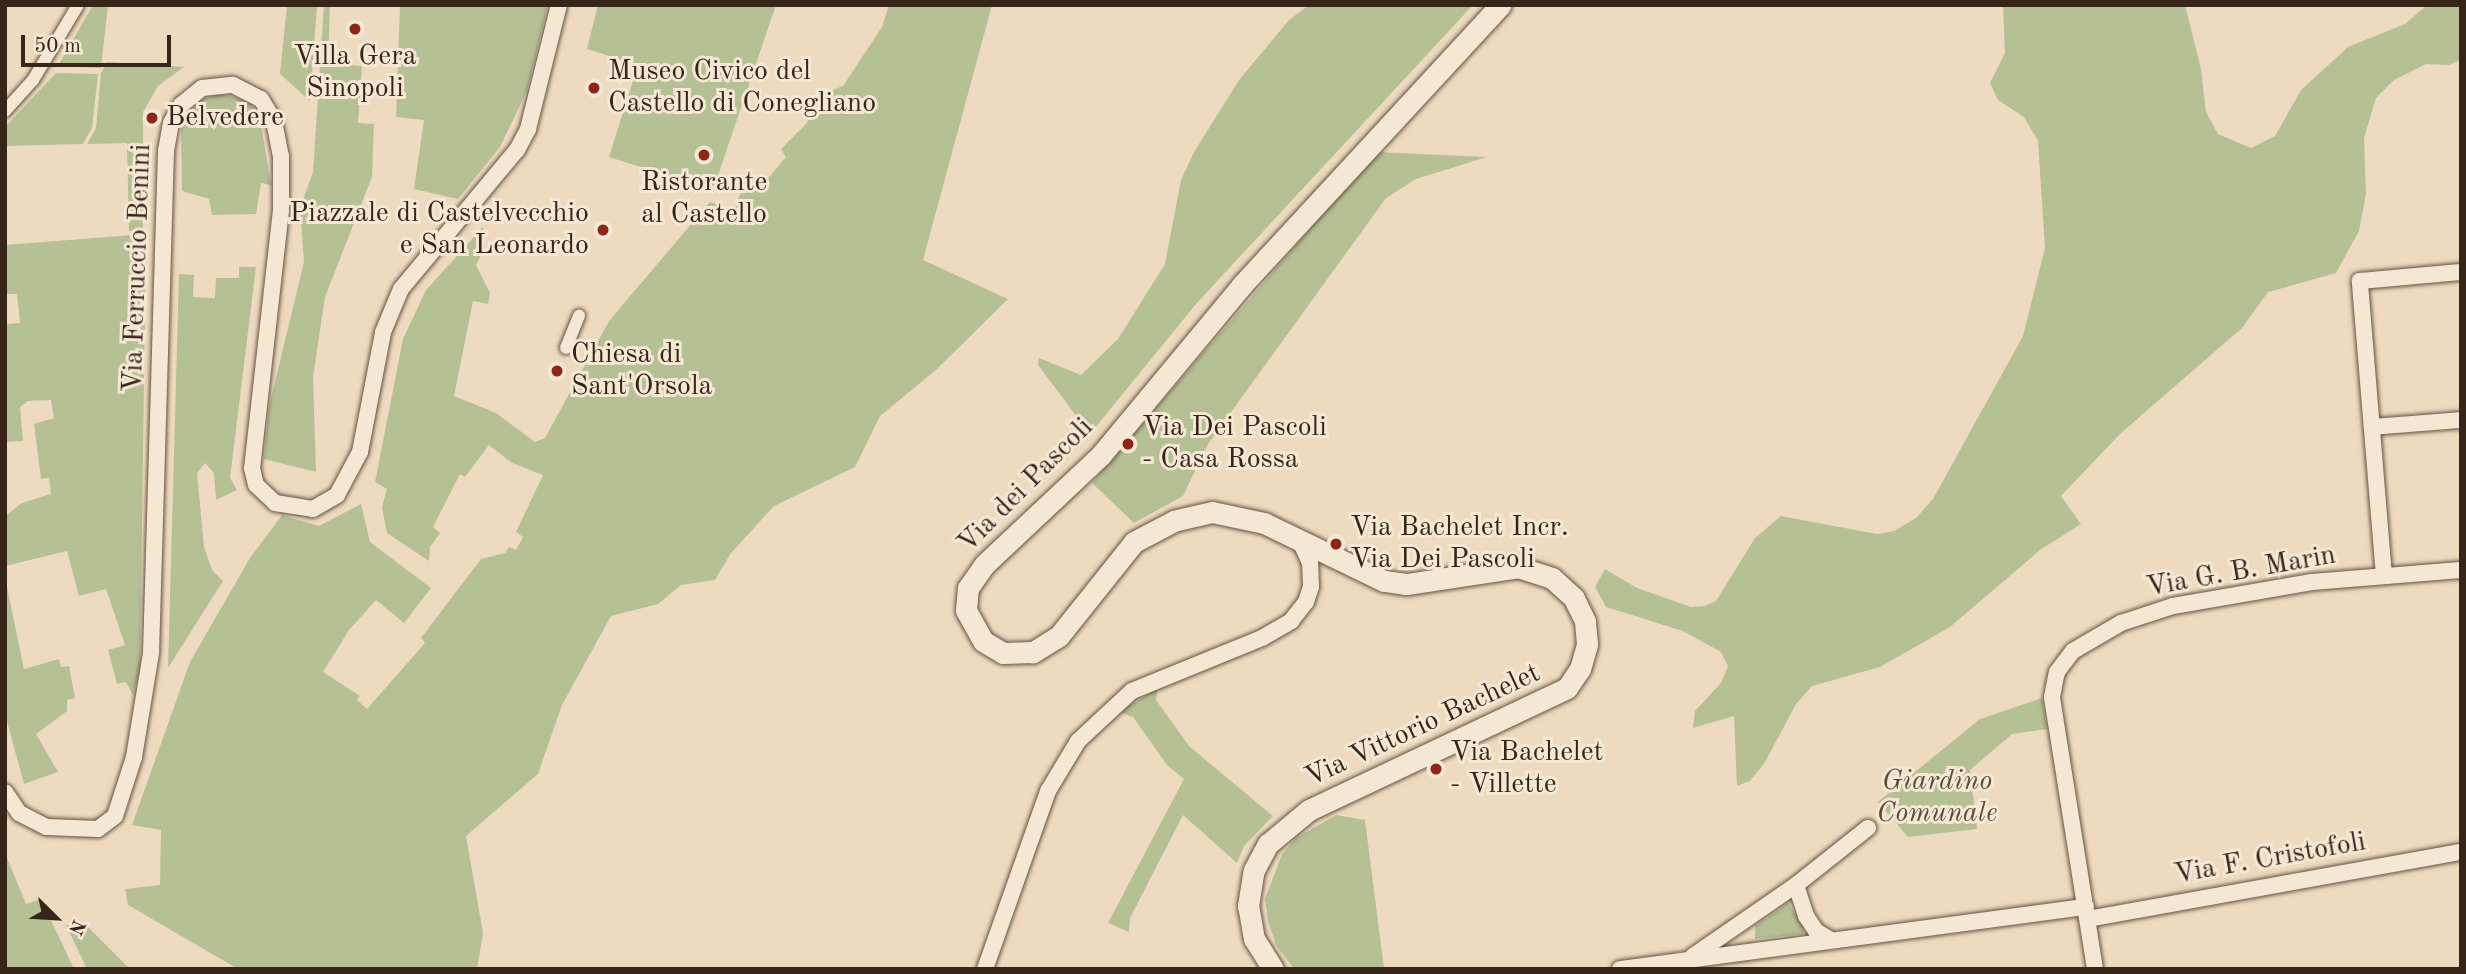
<!DOCTYPE html>
<style>
body{margin:0}
#map{position:relative;width:2466px;height:974px;overflow:hidden;background:#eedbbf;font-family:"Old Standard TT",serif}
div>[style]{position:absolute}
[style*='--x']{left:calc(var(--x)*1px);top:calc(var(--y)*1px);width:calc(var(--w)*1px);rotate:calc(var(--a)*1deg)}
.green>*{inset:0;background:#b5c195}
.roads{filter:drop-shadow(0 0 2px #655242) drop-shadow(0 0 2px #655242)}
.pedestrian>*{height:12px;margin:-6px;padding:0 6px;transform-origin:6px;border-radius:6px;background:#f4e8d5}
.minor>*{height:16px;margin:-8px;padding:0 8px;transform-origin:8px;border-radius:8px;background:#f4e8d5}
.tertiary>*{height:21px;margin:-10.5px;padding:0 10.5px;transform-origin:10.5px;border-radius:10.5px;background:#f4e8d5}
.dots>*{width:19px;height:19px;translate:-50% -50%;box-sizing:border-box;border:4px solid #f4e8d5;border-radius:50%}
span{translate:-50% -50%;white-space:nowrap;text-align:center;line-height:1.15;-webkit-text-stroke:6px #f4e8d5;paint-order:stroke}
.poi-label{font-size:28px;color:#372519}
.left{translate:0 -50%;text-align:left}
.right{translate:-100% -50%;text-align:right}
.street-label{font-size:28px;color:#372519}
.park-label{font-size:28px;color:#564c38;font-style:italic}
.frame{position:absolute;inset:0;border:7px solid #372519;pointer-events:none}
.north{position:absolute;left:21px;top:883px;width:70px;height:70px;-webkit-text-stroke:5px #f4e8d5;paint-order:stroke;rotate:114deg;font-size:19px;font-weight:700;line-height:28px;text-align:center;color:#372519}
.north::after{content:'';display:block;margin:auto;width:24px;height:32px;background:#372519;clip-path:polygon(50% 0,100% 100%,50% 72%,0 100%)}
.scale{position:absolute;left:21px;top:35px;width:150px;height:32px;box-sizing:border-box;border:4px solid #372519;border-top:0;padding-left:9px;font-size:21px;line-height:24px;white-space:nowrap;color:#372519;-webkit-text-stroke:5px #f4e8d5;paint-order:stroke}
</style>
<div id="map">
<div class="green">
<i style="clip-path:polygon(93px 5px,108px 5px,101px 68px,58px 66px)"></i>
<i style="clip-path:polygon(287px 5px,317px 5px,310px 101px,280px 74px)"></i>
<i style="clip-path:polygon(324px 5px,330px 5px,328px 64px,362px 66px,358px 123px,374px 124px,372px 177px,325px 297px,313px 377px,316px 472px,264px 459px,269px 407px,304px 262px,300px 208px,313px 172px)"></i>
<i style="clip-path:polygon(400px 5px,548px 5px,527px 91px,500px 147px,458px 199px,414px 189px,424px 120px,396px 117px)"></i>
<i style="clip-path:polygon(598px 5px,776px 5px,713px 190px,609px 157px,638px 65px,587px 49px)"></i>
<i style="clip-path:polygon(889px 5px,992px 5px,923px 260px,1008px 299px,937px 369px,880px 416px,855px 467px,774px 506px,731px 553px,715px 580px,681px 585px,658px 604px,611px 616px,562px 705px,538px 774px,466px 836px,483px 933px,477px 969px,238px 969px,128px 905px,125px 889px,160px 885px,161px 830px,132px 825px,190px 662px,250px 558px,282px 515px,319px 526px,361px 504px,370px 542px,431px 588px,404px 623px,376px 600px,349px 630px,323px 672px,360px 696px,357px 700px,367px 709px,425px 643px,421px 638px,481px 559px,505px 553px,509px 547px,516px 550px,523px 537px,516px 532px,543px 475px,512px 463px,489px 445px,465px 477px,460px 474px,433px 527px,440px 533px,430px 547px,429px 561px,387px 533px,382px 507px,387px 489px,375px 482px,403px 339px,426px 290px,483px 227px,485px 248px,476px 265px,490px 293px,488px 304px,473px 301px,454px 396px,496px 413px,535px 442px,545px 438px,609px 321px,710px 202px,734px 210px,747px 177px,763px 184px,786px 157px,781px 149px,806px 124px,825px 93px,843px 86px,882px 27px)"></i>
<i style="clip-path:polygon(1309px 5px,1473px 5px,1196px 304px,1090px 434px,1038px 365px,1039px 358px,1081px 375px,1118px 339px,1165px 264px,1181px 180px,1194px 152px,1239px 80px,1289px 20px)"></i>
<i style="clip-path:polygon(2003px 5px,2185px 5px,2201px 69px,2206px 112px,2218px 134px,2251px 148px,2275px 136px,2301px 90px,2348px 47px,2405px 24px,2426px 6px,2461px 5px,2461px 60px,2449px 65px,2426px 64px,2394px 80px,2376px 98px,2364px 138px,2366px 194px,2359px 231px,2336px 273px,2268px 292px,2242px 328px,2120px 434px,2061px 496px,2081px 524px,2040px 550px,1950px 627px,1880px 667px,1812px 686px,1796px 704px,1765px 762px,1750px 781px,1737px 786px,1734px 716px,1693px 728px,1695px 711px,1721px 683px,1728px 666px,1721px 652px,1683px 631px,1606px 607px,1595px 587px,1605px 569px,1637px 588px,1691px 607px,1704px 606px,1716px 601px,1755px 538px,1781px 516px,1877px 534px,1894px 531px,1916px 518px,1933px 499px,2023px 336px,2045px 248px,2038px 141px,2024px 117px,1998px 100px,1990px 83px,2005px 53px)"></i>
<i style="clip-path:polygon(107px 62px,184px 67px,158px 86px,143px 112px,143px 231px,129px 231px,127px 143px,87px 144px,96px 128px,101px 73px)"></i>
<i style="clip-path:polygon(56px 73px,98px 74px,92px 128px,83px 144px,5px 146px,5px 127px)"></i>
<i style="clip-path:polygon(221px 94px,249px 101px,260px 118px,271px 185px,261px 183px,256px 214px,212px 215px,209px 199px,182px 191px,181px 129px,186px 116px,202px 99px)"></i>
<i style="clip-path:polygon(1376px 152px,1487px 157px,1416px 179px,1386px 198px,1208px 444px,1183px 496px,1134px 523px,1092px 483px)"></i>
<i style="clip-path:polygon(146px 234px,140px 668px,133px 695px,126px 682px,117px 684px,108px 650px,125px 645px,106px 589px,79px 596px,67px 551px,5px 566px,5px 516px,22px 503px,51px 494px,49px 478px,41px 479px,34px 424px,54px 418px,51px 400px,28px 401px,20px 407px,23px 441px,5px 442px,5px 324px,20px 323px,17px 294px,5px 294px,5px 245px)"></i>
<i style="clip-path:polygon(239px 267px,256px 267px,230px 478px,237px 490px,216px 500px,214px 473px,205px 463px,197px 473px,204px 547px,212px 570px,223px 581px,168px 668px,179px 274px,194px 275px,193px 297px,215px 298px,216px 278px,239px 278px)"></i>
<i style="clip-path:polygon(5px 577px,24px 669px,59px 659px,61px 667px,69px 666px,75px 698px,67px 700px,67px 711px,36px 734px,58px 772px,24px 784px,5px 714px)"></i>
<i style="clip-path:polygon(1158px 688px,1156px 700px,1189px 746px,1273px 816px,1244px 846px,1237px 863px,1183px 815px,1130px 918px,1129px 932px,1108px 923px,1184px 779px,1167px 765px,1133px 717px,1119px 712px)"></i>
<i style="clip-path:polygon(2042px 698px,2047px 729px,2012px 734px,1970px 770px,1977px 829px,1908px 837px,1878px 802px,1980px 719px)"></i>
<i style="clip-path:polygon(1336px 815px,1365px 820px,1384px 969px,1294px 969px,1276px 945px,1268px 921px,1265px 899px,1282px 854px,1296px 838px)"></i>
<i style="clip-path:polygon(5px 853px,26px 904px,41px 899px,74px 969px,5px 969px)"></i>
<i style="clip-path:polygon(1788px 903px,1804px 927px,1803px 934px,1755px 939px,1755px 926px)"></i>
<i style="clip-path:polygon(78px 923px,89px 928px,130px 969px,87px 969px,66px 925px)"></i>
</div>
<div class="roads">
<div class="pedestrian">
<i style="--x:5;--y:111;--w:42;--a:-47.9"></i>
<i style="--x:33;--y:80;--w:87;--a:-59"></i>
<i style="--x:566;--y:348;--w:35;--a:-68"></i>
</div>
<div class="minor">
<i style="--x:2372;--y:427;--w:89;--a:-4.5"></i>
<i style="--x:2384;--y:576;--w:296;--a:-94.7"></i>
<i style="--x:2360;--y:281;--w:101;--a:-5.1"></i>
<i style="--x:5;--y:792;--w:25;--a:56"></i>
<i style="--x:19;--y:813;--w:31;--a:27"></i>
<i style="--x:47;--y:827;--w:51;--a:2.2"></i>
<i style="--x:98;--y:829;--w:21;--a:-37"></i>
<i style="--x:115;--y:816;--w:62;--a:-72.1"></i>
<i style="--x:134;--y:757;--w:105;--a:-80.7"></i>
<i style="--x:151;--y:653;--w:502;--a:-88.29"></i>
<i style="--x:166;--y:151;--w:28;--a:-80"></i>
<i style="--x:171;--y:123;--w:21;--a:-61"></i>
<i style="--x:181;--y:105;--w:27;--a:-39"></i>
<i style="--x:202;--y:88;--w:31;--a:-6"></i>
<i style="--x:233;--y:85;--w:31;--a:27"></i>
<i style="--x:261;--y:99;--w:26;--a:59"></i>
<i style="--x:274;--y:121;--w:36;--a:79"></i>
<i style="--x:281;--y:156;--w:54;--a:90"></i>
<i style="--x:281;--y:210;--w:260;--a:96.4"></i>
<i style="--x:252;--y:468;--w:17;--a:77"></i>
<i style="--x:256;--y:485;--w:26;--a:43"></i>
<i style="--x:275;--y:503;--w:38;--a:9"></i>
<i style="--x:313;--y:509;--w:28;--a:-30"></i>
<i style="--x:337;--y:495;--w:49;--a:-61.9"></i>
<i style="--x:360;--y:452;--w:122;--a:-79.1"></i>
<i style="--x:383;--y:332;--w:47;--a:-67.3"></i>
<i style="--x:401;--y:289;--w:181;--a:-50.2"></i>
<i style="--x:517;--y:150;--w:24;--a:-62"></i>
<i style="--x:528;--y:129;--w:128;--a:-76"></i>
<i style="--x:1796;--y:885;--w:33;--a:72"></i>
<i style="--x:1806;--y:916;--w:18;--a:56"></i>
<i style="--x:1816;--y:931;--w:17;--a:31"></i>
<i style="--x:2088;--y:919;--w:379;--a:-10.2"></i>
<i style="--x:1693;--y:956;--w:125;--a:-34.6"></i>
<i style="--x:1796;--y:885;--w:92;--a:-38.4"></i>
<i style="--x:985;--y:969;--w:189;--a:-70.5"></i>
<i style="--x:1048;--y:791;--w:58;--a:-59"></i>
<i style="--x:1078;--y:741;--w:74;--a:-42.8"></i>
<i style="--x:1132;--y:691;--w:140;--a:-22.2"></i>
<i style="--x:1262;--y:638;--w:34;--a:-30"></i>
<i style="--x:1291;--y:621;--w:24;--a:-52"></i>
<i style="--x:1306;--y:602;--w:16;--a:-72"></i>
<i style="--x:1311;--y:587;--w:24;--a:-92"></i>
<i style="--x:1310;--y:563;--w:22;--a:-114"></i>
<i style="--x:1620;--y:969;--w:470;--a:-7.6"></i>
<i style="--x:2095;--y:969;--w:275;--a:-99"></i>
<i style="--x:2052;--y:697;--w:25;--a:-79"></i>
<i style="--x:2057;--y:672;--w:26;--a:-53"></i>
<i style="--x:2073;--y:651;--w:56;--a:-30.3"></i>
<i style="--x:2121;--y:623;--w:55;--a:-18.1"></i>
<i style="--x:2173;--y:606;--w:141;--a:-9.8"></i>
<i style="--x:2312;--y:582;--w:149;--a:-4.6"></i>
</div>
<div class="tertiary">
<i style="--x:1273;--y:969;--w:36;--a:-122"></i>
<i style="--x:1254;--y:939;--w:34;--a:-100"></i>
<i style="--x:1248;--y:906;--w:36;--a:-81"></i>
<i style="--x:1254;--y:870;--w:30;--a:-62"></i>
<i style="--x:1268;--y:844;--w:53;--a:-39.7"></i>
<i style="--x:1309;--y:810;--w:285;--a:-25.3"></i>
<i style="--x:1567;--y:688;--w:23;--a:-56"></i>
<i style="--x:1580;--y:669;--w:26;--a:-74"></i>
<i style="--x:1587;--y:644;--w:23;--a:-95"></i>
<i style="--x:1585;--y:621;--w:25;--a:-116"></i>
<i style="--x:1574;--y:598;--w:30;--a:-138"></i>
<i style="--x:1552;--y:578;--w:35;--a:-162"></i>
<i style="--x:1519;--y:567;--w:114;--a:171.4"></i>
<i style="--x:1406;--y:584;--w:22;--a:-172"></i>
<i style="--x:1384;--y:581;--w:133;--a:-154.2"></i>
<i style="--x:1264;--y:523;--w:53;--a:-168.1"></i>
<i style="--x:1212;--y:512;--w:39;--a:167"></i>
<i style="--x:1174;--y:521;--w:45;--a:152.3"></i>
<i style="--x:1134;--y:542;--w:120;--a:128.6"></i>
<i style="--x:1059;--y:636;--w:31;--a:148"></i>
<i style="--x:1033;--y:652;--w:30;--a:178"></i>
<i style="--x:1003;--y:653;--w:23;--a:-149"></i>
<i style="--x:983;--y:641;--w:35;--a:-119"></i>
<i style="--x:966;--y:610;--w:22;--a:-85"></i>
<i style="--x:968;--y:588;--w:29;--a:-55"></i>
<i style="--x:985;--y:564;--w:159;--a:-43.2"></i>
<i style="--x:1101;--y:455;--w:221;--a:-50.3"></i>
<i style="--x:1242;--y:285;--w:381;--a:-47.3"></i>
</div>
</div>
<div class="dots">
<i style="left:355px;top:29px;background:#8f2418"></i>
<i style="left:594px;top:88px;background:#8f2418"></i>
<i style="left:152px;top:118px;background:#8f2418"></i>
<i style="left:704px;top:155px;background:#8f2418"></i>
<i style="left:603px;top:230px;background:#8f2418"></i>
<i style="left:557px;top:371px;background:#8f2418"></i>
<i style="left:1128px;top:444px;background:#8f2418"></i>
<i style="left:1336px;top:544px;background:#8f2418"></i>
<i style="left:1436px;top:769px;background:#8f2418"></i>
</div>
<div class="poi-label">
<span style="left:355px;top:73px">Villa Gera<br>Sinopoli</span>
<span class="left" style="left:608px;top:88px">Museo Civico del<br>Castello di Conegliano</span>
<span class="left" style="left:166px;top:118px">Belvedere</span>
<span style="left:704px;top:199px">Ristorante<br>al Castello</span>
<span class="right" style="left:589px;top:230px">Piazzale di Castelvecchio<br>e San Leonardo</span>
<span class="left" style="left:571px;top:371px">Chiesa di<br>Sant'Orsola</span>
<span class="left" style="left:1142px;top:444px">Via Dei Pascoli<br>- Casa Rossa</span>
<span class="left" style="left:1350px;top:544px">Via Bachelet Incr.<br>Via Dei Pascoli</span>
<span class="left" style="left:1450px;top:769px">Via Bachelet<br>- Villette</span>
</div>
<div class="street-label">
<span style="left:138px;top:268px;rotate:-88deg">Via Ferruccio Benini</span>
<span style="left:1026px;top:486px;rotate:-45deg">Via dei Pascoli</span>
<span style="left:2241px;top:572px;rotate:-10deg">Via G. B. Marin</span>
<span style="left:1423px;top:726px;rotate:-25deg">Via Vittorio Bachelet</span>
<span style="left:2270px;top:859px;rotate:-10deg">Via F. Cristofoli</span>
</div>
<div class="park-label">
<span style="left:1937px;top:798px">Giardino<br>Comunale</span>
</div>
<div class="frame"></div>
<div class="north">N</div>
<div class="scale">50 m</div>
</div>
